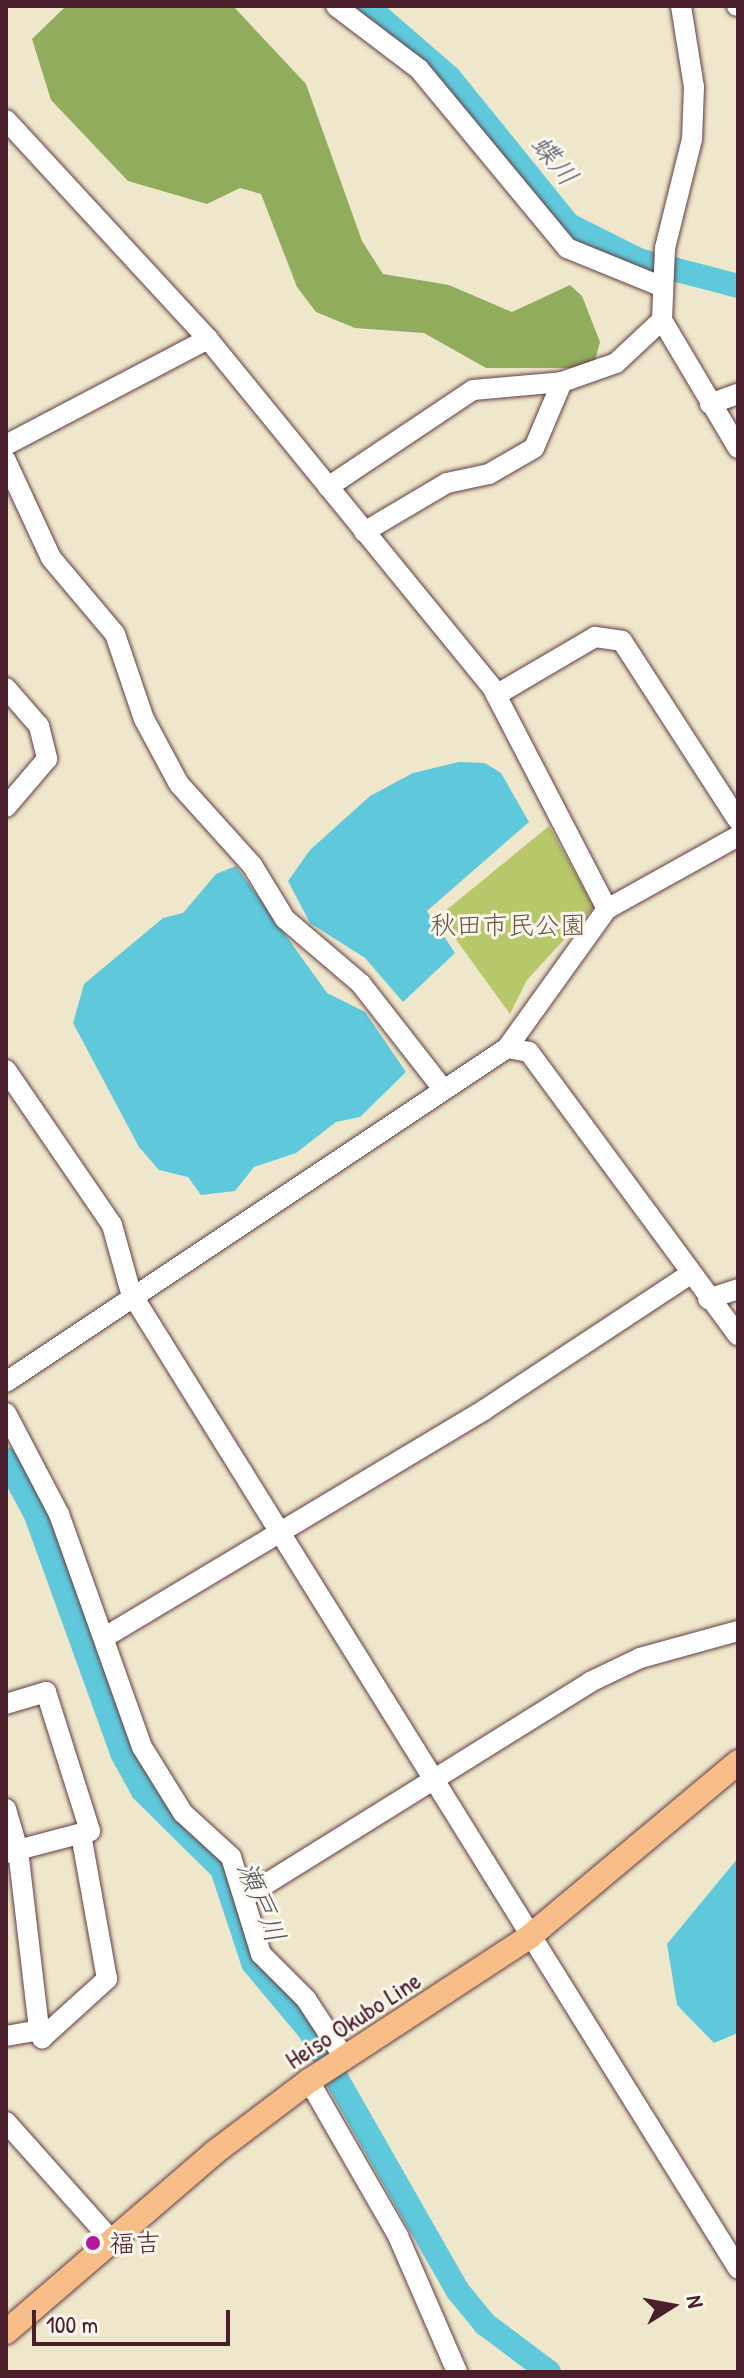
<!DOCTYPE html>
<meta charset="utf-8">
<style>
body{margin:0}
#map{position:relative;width:744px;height:2378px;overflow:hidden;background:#efe7cb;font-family:"Patrick Hand","Klee One",sans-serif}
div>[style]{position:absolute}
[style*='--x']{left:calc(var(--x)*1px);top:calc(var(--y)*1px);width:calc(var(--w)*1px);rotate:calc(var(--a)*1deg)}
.green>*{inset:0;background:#b8c76a}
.forest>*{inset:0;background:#92ac5e}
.water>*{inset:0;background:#5fc8db}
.river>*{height:24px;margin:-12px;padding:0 12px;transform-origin:12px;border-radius:12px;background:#5fc8db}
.roads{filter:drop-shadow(0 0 2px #633d43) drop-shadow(0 0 2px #633d43)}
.minor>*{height:20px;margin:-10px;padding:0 10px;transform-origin:10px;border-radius:10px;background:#fff}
.major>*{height:24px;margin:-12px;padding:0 12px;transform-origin:12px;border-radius:12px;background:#f7bd88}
.dots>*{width:22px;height:22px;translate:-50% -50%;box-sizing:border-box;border:4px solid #fbf7ec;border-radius:50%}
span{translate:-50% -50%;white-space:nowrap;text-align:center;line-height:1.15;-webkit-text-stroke:6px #fbf7ec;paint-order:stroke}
.park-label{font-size:26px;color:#6b513e}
.street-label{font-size:26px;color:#4a1f2b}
.poi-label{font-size:26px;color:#4a1f2b}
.left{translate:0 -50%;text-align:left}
.water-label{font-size:28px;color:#515a69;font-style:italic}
.frame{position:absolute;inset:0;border:8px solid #4a1f2b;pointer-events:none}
.north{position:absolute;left:632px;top:2266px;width:80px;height:80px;-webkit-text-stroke:6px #fbf7ec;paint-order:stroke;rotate:79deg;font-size:22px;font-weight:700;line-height:32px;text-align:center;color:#4a1f2b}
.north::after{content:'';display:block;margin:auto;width:28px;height:36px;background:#4a1f2b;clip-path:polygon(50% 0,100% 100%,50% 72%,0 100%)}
.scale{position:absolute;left:32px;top:2310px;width:198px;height:36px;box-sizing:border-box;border:4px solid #4a1f2b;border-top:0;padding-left:10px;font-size:24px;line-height:28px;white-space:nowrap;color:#4a1f2b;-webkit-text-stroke:6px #fbf7ec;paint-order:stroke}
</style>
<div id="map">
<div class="green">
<i style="clip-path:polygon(549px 826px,594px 907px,527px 980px,510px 1014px,439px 916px)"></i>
</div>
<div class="forest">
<i style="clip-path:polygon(66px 6px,233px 6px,306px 84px,362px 241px,383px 274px,449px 285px,512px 312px,570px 285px,582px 296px,600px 342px,595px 361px,582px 368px,486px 368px,424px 333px,355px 328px,316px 312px,297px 287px,261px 194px,240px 188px,207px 204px,128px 181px,51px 100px,32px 39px)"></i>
</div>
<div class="water">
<i style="clip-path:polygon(459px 762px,485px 763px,501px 773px,529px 822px,427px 911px,455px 953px,403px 1002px,365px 958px,310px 923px,288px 881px,310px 850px,370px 796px,413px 773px)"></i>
<i style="clip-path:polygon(236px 866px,327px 993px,365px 1012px,406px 1072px,360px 1117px,336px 1122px,296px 1153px,254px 1167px,235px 1191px,201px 1195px,188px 1177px,159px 1170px,139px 1147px,73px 1023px,84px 984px,163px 918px,183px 913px,216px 874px)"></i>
<i style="clip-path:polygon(738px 1858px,738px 2033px,714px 2043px,677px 2005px,667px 1944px)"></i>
</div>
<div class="river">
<i style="--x:367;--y:6;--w:108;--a:40.9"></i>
<i style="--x:449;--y:77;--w:191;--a:51"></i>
<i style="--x:569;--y:225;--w:78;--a:26.6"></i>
<i style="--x:639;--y:260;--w:102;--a:14.7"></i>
<i style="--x:6;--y:1459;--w:64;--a:61.8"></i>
<i style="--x:36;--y:1515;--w:253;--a:70.1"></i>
<i style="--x:122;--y:1753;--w:43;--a:61.1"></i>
<i style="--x:143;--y:1791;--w:111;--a:44.6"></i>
<i style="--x:222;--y:1869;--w:99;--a:71.7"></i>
<i style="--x:253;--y:1963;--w:87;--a:50.1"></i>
<i style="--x:309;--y:2030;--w:301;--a:60.3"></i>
<i style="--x:458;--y:2291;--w:43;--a:50.7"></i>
<i style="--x:485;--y:2324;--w:80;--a:36.9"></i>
</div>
<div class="roads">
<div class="minor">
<i style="--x:336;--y:6;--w:104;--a:37.2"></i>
<i style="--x:419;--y:69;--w:232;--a:50.4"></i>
<i style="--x:567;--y:248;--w:100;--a:22.2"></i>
<i style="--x:681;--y:6;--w:82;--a:80.9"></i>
<i style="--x:694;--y:87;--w:52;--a:92.2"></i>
<i style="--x:692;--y:139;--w:112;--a:103.9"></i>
<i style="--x:665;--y:248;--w:72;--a:92.4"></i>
<i style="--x:662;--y:320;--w:149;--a:59.3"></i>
<i style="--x:737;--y:6;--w:1;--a:0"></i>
<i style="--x:6;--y:120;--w:298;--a:47.3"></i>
<i style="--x:208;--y:339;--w:451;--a:50.8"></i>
<i style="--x:493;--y:689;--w:248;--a:62.6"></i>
<i style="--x:710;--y:404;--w:30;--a:-20"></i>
<i style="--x:6;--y:445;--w:228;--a:-27.7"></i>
<i style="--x:6;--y:461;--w:107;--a:65.1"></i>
<i style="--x:51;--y:558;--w:99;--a:49.9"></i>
<i style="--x:115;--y:634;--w:90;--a:71.2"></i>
<i style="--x:144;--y:719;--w:74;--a:61.7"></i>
<i style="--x:179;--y:784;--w:109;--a:48"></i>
<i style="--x:252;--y:865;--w:63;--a:58.6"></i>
<i style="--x:285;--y:919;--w:100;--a:40.5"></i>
<i style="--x:361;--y:984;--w:133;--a:52"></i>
<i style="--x:328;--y:487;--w:174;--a:-33.8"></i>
<i style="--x:473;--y:390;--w:89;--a:-5.1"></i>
<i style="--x:562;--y:382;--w:57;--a:-19.4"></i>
<i style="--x:616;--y:363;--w:63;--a:-43.1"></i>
<i style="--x:364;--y:532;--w:96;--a:-30.6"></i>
<i style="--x:447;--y:483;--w:43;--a:-12.1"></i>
<i style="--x:489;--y:474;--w:52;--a:-30"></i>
<i style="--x:534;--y:448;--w:72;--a:-67"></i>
<i style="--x:6;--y:688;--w:50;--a:49"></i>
<i style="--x:39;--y:726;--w:34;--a:76"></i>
<i style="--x:47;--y:759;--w:63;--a:130.5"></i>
<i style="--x:496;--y:695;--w:115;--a:-30.4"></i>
<i style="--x:595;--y:637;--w:27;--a:8"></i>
<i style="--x:622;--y:641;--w:213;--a:57.1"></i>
<i style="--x:507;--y:1048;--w:22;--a:10"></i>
<i style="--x:529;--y:1052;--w:352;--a:53.6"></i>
<i style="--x:6;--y:1070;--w:188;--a:55.6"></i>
<i style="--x:112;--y:1225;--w:71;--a:74.4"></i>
<i style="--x:131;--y:1293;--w:1149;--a:58.1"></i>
<i style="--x:708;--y:1299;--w:32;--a:-18"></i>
<i style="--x:6;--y:1382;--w:602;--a:-33.69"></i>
<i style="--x:507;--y:1048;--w:171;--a:-54.3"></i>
<i style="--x:607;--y:909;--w:150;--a:-29.1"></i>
<i style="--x:6;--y:1413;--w:114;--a:62.3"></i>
<i style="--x:59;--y:1514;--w:247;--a:70.4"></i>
<i style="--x:142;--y:1747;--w:78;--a:58.2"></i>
<i style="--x:183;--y:1813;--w:65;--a:42.5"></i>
<i style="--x:231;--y:1857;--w:102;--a:72.8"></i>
<i style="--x:261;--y:1954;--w:64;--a:45"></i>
<i style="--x:306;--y:1999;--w:72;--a:57"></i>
<i style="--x:105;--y:1637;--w:442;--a:-30.9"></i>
<i style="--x:484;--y:1410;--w:245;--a:-33.4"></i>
<i style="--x:6;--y:1704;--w:42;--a:-16.7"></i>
<i style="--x:46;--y:1692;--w:146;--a:72.4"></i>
<i style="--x:90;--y:1831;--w:87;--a:165.3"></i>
<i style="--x:6;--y:1809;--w:43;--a:73.7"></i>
<i style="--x:18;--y:1850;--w:181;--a:83.3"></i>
<i style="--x:245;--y:1897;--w:407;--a:-31.9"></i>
<i style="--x:590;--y:1682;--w:55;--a:-25.6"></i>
<i style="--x:640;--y:1658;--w:102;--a:-15.4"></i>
<i style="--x:6;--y:2036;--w:34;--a:-10"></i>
<i style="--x:39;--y:2030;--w:9;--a:69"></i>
<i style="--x:42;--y:2038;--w:88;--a:-42.2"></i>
<i style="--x:107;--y:1979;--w:146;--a:-100.2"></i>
<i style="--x:309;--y:2081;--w:179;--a:60.1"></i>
<i style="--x:398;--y:2236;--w:148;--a:66.5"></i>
<i style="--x:6;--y:2122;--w:159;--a:48.3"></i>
</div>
<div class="major">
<i style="--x:6;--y:2332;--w:276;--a:-40.7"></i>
<i style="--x:215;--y:2152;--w:118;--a:-37.1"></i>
<i style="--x:309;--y:2081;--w:263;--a:-33.2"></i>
<i style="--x:529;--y:1937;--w:273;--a:-39.9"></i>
</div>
</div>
<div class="dots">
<i style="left:93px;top:2243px;background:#b5179e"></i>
</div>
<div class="park-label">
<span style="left:508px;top:925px">秋田市民公園</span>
</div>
<div class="street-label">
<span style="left:353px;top:2020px;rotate:-33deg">Heiso Okubo Line</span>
</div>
<div class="poi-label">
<span class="left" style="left:109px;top:2243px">福吉</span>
</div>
<div class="water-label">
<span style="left:555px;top:160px;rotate:51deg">蝶川</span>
<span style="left:262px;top:1902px;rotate:68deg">瀬戸川</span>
</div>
<div class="frame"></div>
<div class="north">N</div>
<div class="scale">100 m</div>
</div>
